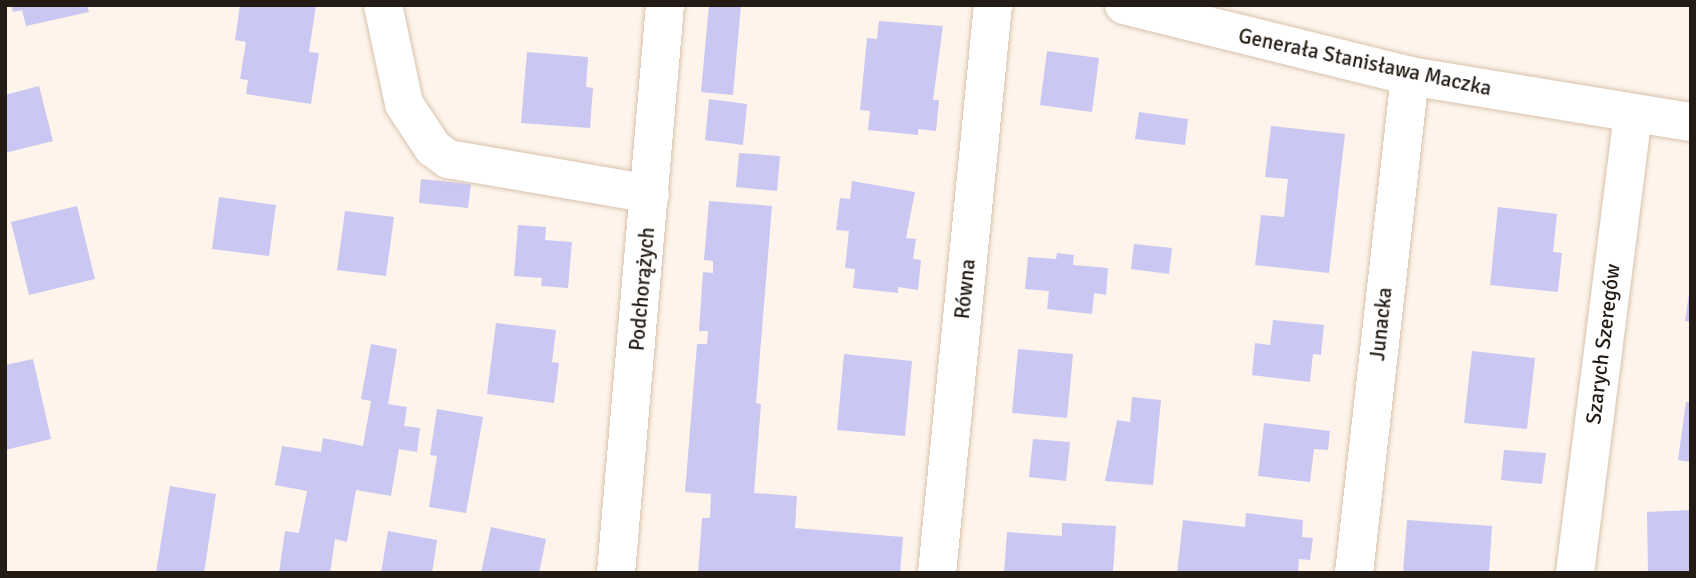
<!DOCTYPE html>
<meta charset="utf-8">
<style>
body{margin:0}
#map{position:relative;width:1696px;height:578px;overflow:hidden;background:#fef4eb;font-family:Signika,sans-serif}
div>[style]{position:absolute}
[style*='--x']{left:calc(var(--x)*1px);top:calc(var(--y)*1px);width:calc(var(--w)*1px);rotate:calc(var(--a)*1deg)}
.building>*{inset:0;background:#cac7f3}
.roads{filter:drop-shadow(0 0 2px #d8c2ad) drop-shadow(0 0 2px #d8c2ad)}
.minor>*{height:38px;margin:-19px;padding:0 19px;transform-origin:19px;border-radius:19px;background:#fff}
span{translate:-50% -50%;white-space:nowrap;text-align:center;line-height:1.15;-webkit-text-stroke:5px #fff;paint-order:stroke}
.street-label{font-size:21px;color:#241c14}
.frame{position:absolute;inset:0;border:7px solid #241c14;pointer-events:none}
</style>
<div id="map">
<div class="building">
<i style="clip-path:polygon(11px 5px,87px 5px,89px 12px,26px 26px,22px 10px,13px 12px)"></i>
<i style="clip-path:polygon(240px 5px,316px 5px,309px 52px,319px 53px,311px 104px,246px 94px,248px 80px,240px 79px,246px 42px,235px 40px)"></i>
<i style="clip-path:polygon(709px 5px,741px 5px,733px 95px,701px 92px)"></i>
<i style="clip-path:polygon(879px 21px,943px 26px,933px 100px,939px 100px,936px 131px,918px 129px,918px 135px,868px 130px,870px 111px,860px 110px,867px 38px,877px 39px)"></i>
<i style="clip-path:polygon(1047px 51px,1099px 58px,1092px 112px,1040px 105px)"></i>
<i style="clip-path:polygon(527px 52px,588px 57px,586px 87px,593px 88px,590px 128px,521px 123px)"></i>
<i style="clip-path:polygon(39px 86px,53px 141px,5px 153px,5px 95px)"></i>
<i style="clip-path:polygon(709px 99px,747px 104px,743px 145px,705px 140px)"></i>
<i style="clip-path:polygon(1139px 112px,1188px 119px,1185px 145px,1135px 139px)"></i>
<i style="clip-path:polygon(1271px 126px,1345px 134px,1329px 273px,1255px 265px,1261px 215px,1284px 217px,1288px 179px,1265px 177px)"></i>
<i style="clip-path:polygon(739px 153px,780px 156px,777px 191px,736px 187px)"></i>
<i style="clip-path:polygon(421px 179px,471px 184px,468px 208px,419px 203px)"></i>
<i style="clip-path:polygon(852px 181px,915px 192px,906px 238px,916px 239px,913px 259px,921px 260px,918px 290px,898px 287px,898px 293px,853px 288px,855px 269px,845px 268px,849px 231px,836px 230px,840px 198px,850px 199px)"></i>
<i style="clip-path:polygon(219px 197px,276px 205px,269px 256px,212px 249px)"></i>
<i style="clip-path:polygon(709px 201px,772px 206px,756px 403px,761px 404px,754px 493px,797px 496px,795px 528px,903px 537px,900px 573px,698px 573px,702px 518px,710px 518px,711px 494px,685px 492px,697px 344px,707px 344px,708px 331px,699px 331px,703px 272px,713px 273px,713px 261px,704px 260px)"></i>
<i style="clip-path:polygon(77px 206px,95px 279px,29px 295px,11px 222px)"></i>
<i style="clip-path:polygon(1498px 207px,1557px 214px,1553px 252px,1562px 253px,1558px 292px,1490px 285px)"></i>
<i style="clip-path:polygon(345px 211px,394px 217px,386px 276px,337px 270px)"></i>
<i style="clip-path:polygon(518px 225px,546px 227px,545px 240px,572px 242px,568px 288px,541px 286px,542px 278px,514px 276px)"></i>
<i style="clip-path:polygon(1134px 244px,1172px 248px,1169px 274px,1131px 269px)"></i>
<i style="clip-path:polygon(1057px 253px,1074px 255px,1073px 265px,1108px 268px,1106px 295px,1094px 293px,1092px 314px,1047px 309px,1049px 291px,1025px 289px,1028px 257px,1056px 259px)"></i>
<i style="clip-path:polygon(1689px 294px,1691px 295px,1691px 322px,1685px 321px)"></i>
<i style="clip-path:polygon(1273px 320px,1324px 325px,1321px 355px,1313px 354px,1310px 382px,1252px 375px,1255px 343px,1270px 345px)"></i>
<i style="clip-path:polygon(496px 323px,556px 330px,552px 362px,559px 363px,554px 403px,487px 394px)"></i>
<i style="clip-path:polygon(371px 344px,397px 349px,388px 404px,407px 407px,404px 426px,420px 428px,417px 452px,399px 449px,391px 496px,356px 490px,347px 542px,335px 539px,330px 573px,279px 573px,285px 531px,299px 533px,307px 491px,275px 485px,282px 446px,321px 452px,323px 438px,363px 446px,371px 401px,361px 399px)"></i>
<i style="clip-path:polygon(1018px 349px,1073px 354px,1067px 418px,1012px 413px)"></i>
<i style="clip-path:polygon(1472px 351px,1535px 358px,1527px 429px,1464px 423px)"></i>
<i style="clip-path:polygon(844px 354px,912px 361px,905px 436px,837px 430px)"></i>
<i style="clip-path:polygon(33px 359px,51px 439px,5px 450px,5px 365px)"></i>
<i style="clip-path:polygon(1132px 397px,1161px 400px,1153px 485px,1105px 481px,1117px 420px,1130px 422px)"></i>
<i style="clip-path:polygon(1686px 402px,1691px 402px,1691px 462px,1678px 460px)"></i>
<i style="clip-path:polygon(437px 409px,483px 417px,466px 513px,429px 507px,437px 456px,430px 455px)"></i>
<i style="clip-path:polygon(1264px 423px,1330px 431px,1328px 450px,1314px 449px,1310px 482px,1258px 476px)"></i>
<i style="clip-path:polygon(1033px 439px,1070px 442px,1066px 481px,1029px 477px)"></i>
<i style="clip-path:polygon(1504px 450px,1546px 453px,1542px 484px,1501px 480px)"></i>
<i style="clip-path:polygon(170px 486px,216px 494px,204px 573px,156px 573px)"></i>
<i style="clip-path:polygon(1691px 510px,1691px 573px,1648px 573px,1647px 512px)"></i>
<i style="clip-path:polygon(1246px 513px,1303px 520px,1302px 537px,1313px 538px,1310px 560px,1299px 559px,1298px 573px,1177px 573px,1183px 520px,1245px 527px)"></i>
<i style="clip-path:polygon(1407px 520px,1492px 526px,1489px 573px,1403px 573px)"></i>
<i style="clip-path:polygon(1062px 523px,1116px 526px,1113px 573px,1004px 573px,1007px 532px,1062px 536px)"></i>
<i style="clip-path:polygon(491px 527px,546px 539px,539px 573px,481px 573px)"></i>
<i style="clip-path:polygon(388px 531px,437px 540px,432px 573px,381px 573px)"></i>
</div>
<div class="roads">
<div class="minor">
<i style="--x:383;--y:5;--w:101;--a:78"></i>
<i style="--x:404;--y:104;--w:53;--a:56.6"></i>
<i style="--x:433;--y:148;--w:19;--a:36"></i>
<i style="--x:448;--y:159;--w:205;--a:9.8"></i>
<i style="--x:1124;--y:5;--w:295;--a:13.9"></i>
<i style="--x:1410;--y:76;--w:285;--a:9.3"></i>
<i style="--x:616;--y:573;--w:570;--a:-85.07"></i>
<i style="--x:937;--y:573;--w:571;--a:-84.37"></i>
<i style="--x:1354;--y:573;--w:500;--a:-83.57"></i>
<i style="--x:1575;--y:573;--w:462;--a:-82.8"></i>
</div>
</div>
<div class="street-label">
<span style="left:1365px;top:62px;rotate:12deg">Generała Stanisława Maczka</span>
<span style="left:642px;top:289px;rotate:-85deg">Podchorążych</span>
<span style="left:965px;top:289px;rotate:-84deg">Równa</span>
<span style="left:1381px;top:324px;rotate:-84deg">Junacka</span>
<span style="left:1603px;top:344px;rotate:-83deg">Szarych Szeregów</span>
</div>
<div class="frame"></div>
</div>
